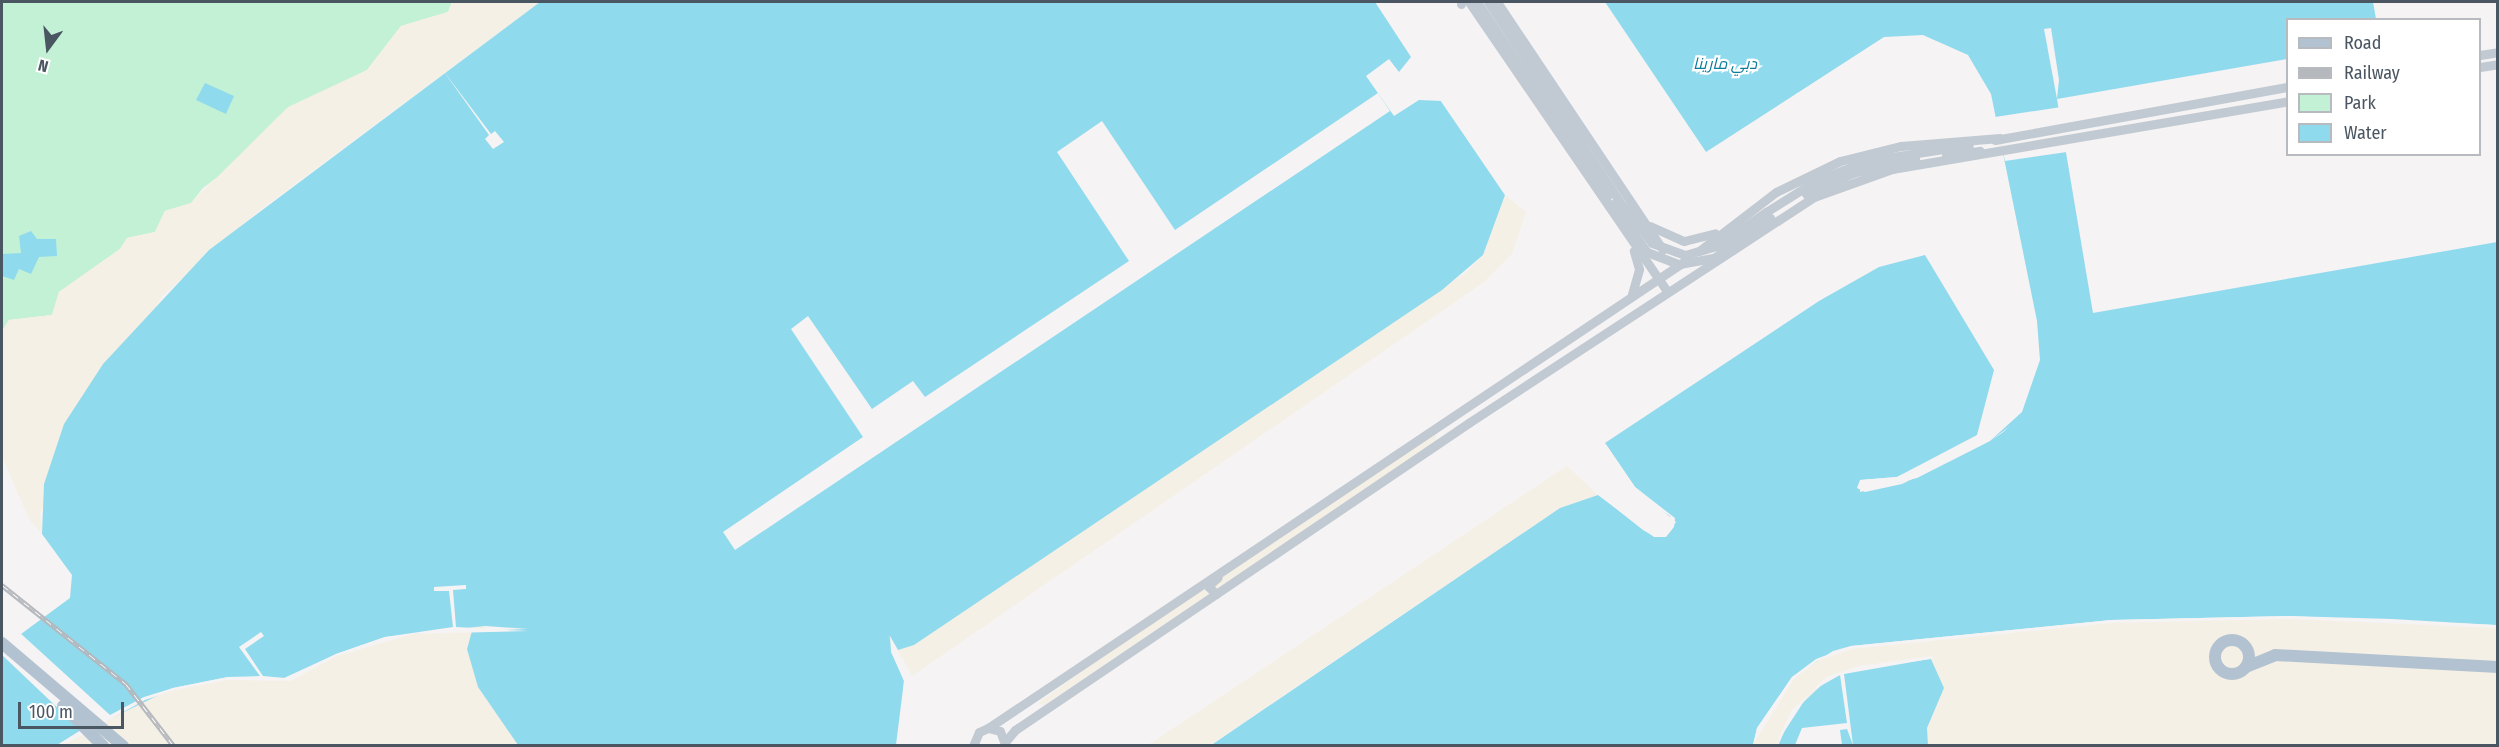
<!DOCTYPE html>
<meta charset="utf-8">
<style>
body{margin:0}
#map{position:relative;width:2499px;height:747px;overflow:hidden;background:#f5f3f3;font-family:"Fira Sans Condensed",Cairo,sans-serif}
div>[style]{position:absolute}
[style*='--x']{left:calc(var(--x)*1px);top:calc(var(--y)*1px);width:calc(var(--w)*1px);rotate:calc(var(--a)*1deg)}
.green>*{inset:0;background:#c3f1d5}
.sand>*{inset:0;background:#f5f0e5}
.water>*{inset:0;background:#90daee}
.pier>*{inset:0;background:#f5f3f3}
.minor>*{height:9px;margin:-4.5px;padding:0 4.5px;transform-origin:4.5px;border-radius:4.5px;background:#c1cad2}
.major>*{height:12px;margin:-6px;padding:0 6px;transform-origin:6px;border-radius:6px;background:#b3c2d1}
.major>.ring{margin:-6px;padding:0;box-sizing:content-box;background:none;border:12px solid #b3c2d1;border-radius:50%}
.rail>*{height:4.5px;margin-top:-2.25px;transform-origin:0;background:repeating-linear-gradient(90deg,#fff 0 7px,#b5b8bd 0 14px);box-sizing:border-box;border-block:2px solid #b5b8bd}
.minor-bridge>*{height:9px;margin:-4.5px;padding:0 4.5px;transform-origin:4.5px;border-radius:4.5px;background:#c1cad2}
span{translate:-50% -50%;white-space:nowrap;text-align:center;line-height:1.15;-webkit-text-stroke:4.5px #fff;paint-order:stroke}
.water-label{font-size:16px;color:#0c7c9b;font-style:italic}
.frame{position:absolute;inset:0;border:3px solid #4a5661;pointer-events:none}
.legend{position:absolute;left:2286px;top:18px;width:195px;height:138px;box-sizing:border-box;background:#fff;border:2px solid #b7bbc0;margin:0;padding:8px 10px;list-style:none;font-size:18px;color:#4a5661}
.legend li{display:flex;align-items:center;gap:12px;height:30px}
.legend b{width:30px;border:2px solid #b7bbc0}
.north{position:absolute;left:18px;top:18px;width:60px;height:60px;-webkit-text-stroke:4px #fff;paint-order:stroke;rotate:195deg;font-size:16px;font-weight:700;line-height:24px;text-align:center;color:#4a5661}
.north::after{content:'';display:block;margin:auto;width:21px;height:27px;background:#4a5661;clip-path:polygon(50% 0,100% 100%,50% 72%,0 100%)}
.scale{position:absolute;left:18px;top:702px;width:106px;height:27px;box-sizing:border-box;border:3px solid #4a5661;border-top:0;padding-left:8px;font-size:18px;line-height:21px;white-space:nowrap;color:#4a5661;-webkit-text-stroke:4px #fff;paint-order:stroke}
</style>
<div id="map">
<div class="green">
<i style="clip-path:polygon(2px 2px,452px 2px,448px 12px,401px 26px,367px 70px,339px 84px,203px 188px,191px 203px,165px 211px,155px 232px,127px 238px,120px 249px,59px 292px,52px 315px,9px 320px,2px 331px)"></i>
</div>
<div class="sand">
<i style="clip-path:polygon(452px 2px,540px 2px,256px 213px,162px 296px,40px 512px,42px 534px,29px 519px,2px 456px,2px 331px,9px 320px,52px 315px,59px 292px,120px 249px,127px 238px,155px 232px,165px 211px,191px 203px,288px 107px,367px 70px,401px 26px,448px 12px)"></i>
<i style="clip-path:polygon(1505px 195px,1526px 212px,1512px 254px,1484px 282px,912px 676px,898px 650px,914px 644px,1467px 272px,1483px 255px)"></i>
<i style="clip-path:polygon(1436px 431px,1436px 443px,1214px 591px,1215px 582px)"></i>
<i style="clip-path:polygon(1567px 466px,1598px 495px,1560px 508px,1210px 745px,1147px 746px)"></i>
<i style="clip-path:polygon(1207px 583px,1209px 594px,1044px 705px,1038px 703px)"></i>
<i style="clip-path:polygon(2288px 616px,2497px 625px,2497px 745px,1928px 745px,1927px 728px,1944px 688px,1781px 737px,1778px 745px,1753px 746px,1757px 728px,1792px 677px,1816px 659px,1851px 646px,2111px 620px)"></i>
<i style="clip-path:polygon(485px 626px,478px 687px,518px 745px,57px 746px,144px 697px,173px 688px,309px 666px,385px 637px)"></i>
</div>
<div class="water">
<i style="clip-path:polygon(540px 2px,1375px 2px,1411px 57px,1399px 72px,1389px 59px,1366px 76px,1394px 116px,1419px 100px,1438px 97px,1505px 195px,1483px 255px,1442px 290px,914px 645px,898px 650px,890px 636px,891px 652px,904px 681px,896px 745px,518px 745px,478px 687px,467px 649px,472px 631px,528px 629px,485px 626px,385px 637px,336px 654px,291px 678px,228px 677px,173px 688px,57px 745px,2px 745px,2px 648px,70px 598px,72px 575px,42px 534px,44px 484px,64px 424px,103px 364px,209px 250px)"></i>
<i style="clip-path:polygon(1605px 2px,2373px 2px,2376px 19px,2288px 20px,2287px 59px,2057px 99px,2093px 313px,2497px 242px,2497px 625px,2288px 616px,2111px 620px,1851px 646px,1833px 651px,1792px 677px,1757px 728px,1753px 745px,1210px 746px,1560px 508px,1598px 495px,1654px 537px,1666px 536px,1676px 522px,1635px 487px,1605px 443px,1819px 301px,1879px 267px,1925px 255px,1994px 370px,1977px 435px,1897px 477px,1860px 480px,1860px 492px,1917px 478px,1990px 441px,2022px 412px,2040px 360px,2037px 321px,1991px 94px,1968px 55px,1923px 35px,1884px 37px,1706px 152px)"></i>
<i style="clip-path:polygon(205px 83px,234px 96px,226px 114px,196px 100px)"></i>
<i style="clip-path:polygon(31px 231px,37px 239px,56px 239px,57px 256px,39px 257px,31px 274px,19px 269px,14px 280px,2px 276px,2px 254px,21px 253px,19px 236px)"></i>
<i style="clip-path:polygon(1931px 659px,1944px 688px,1927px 728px,1928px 745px,1778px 746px,1793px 712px,1828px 679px,1859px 669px)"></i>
</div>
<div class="pier">
<i style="clip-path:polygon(2051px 28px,2059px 80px,2057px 99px,2044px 29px)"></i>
<i style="clip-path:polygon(442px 69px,491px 134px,495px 131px,504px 142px,493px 149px,485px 139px,489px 135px)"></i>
<i style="clip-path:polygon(1378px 93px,1390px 111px,735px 550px,723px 532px,863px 437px,791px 329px,808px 316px,872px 409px,913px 381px,925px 397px,1129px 261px,1057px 152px,1102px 121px,1175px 230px)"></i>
<i style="clip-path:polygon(1434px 94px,1445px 99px,1507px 198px,1442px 101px,1419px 100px)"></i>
<i style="clip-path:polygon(2061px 107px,2067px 152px,2005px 161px,1995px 117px)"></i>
<i style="clip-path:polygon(2010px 426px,2002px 433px,1990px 441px,1902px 484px,1865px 492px,1857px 488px,1860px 480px,1897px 477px,1979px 437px,1898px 479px,1862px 482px,1861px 487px,1901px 482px,1990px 441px)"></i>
<i style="clip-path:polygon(1605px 443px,1635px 487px,1675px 518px,1674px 527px,1666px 537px,1655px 537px,1643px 530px,1595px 492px,1656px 534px,1664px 534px,1671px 526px,1670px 516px,1644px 499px,1622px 476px)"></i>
<i style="clip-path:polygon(466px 585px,466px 589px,453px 590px,456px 627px,528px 631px,413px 634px,337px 656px,291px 681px,228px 680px,175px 690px,145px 700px,62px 746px,57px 745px,81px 730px,2px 655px,2px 644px,19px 632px,110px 715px,144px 697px,173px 688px,228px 677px,260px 676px,239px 647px,261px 632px,264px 636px,245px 649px,263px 676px,284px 678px,336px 654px,385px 637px,453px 627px,449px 591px,434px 591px,434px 587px)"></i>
<i style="clip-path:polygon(2288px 616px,2392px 619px,2495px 625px,2498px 628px,2288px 619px,2112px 623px,1852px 649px,1817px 661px,1794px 679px,1753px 745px,1757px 728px,1792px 677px,1816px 659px,1851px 646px,2111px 620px)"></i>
<i style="clip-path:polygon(888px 634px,907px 681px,899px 746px,904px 681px)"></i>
<i style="clip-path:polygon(1931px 656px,1935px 658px,1844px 674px,1853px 745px,1847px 729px,1840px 730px,1842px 745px,1795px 745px,1802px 728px,1847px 723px,1840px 675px,1810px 692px,1775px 746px,1791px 711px,1826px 677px,1859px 666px)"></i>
</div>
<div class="minor">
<i style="--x:1461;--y:2;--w:2;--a:90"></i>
<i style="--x:1469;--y:2;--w:350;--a:55.6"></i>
<i style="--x:1477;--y:2;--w:234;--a:56.2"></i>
<i style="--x:1488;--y:2;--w:238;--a:56.6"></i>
<i style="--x:1497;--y:2;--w:298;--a:56.2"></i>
<i style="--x:2480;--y:55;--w:18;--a:-9"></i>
<i style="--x:2480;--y:67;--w:18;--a:-9"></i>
<i style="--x:1995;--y:140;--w:298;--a:-10.3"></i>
<i style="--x:1946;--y:155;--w:34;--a:-7"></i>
<i style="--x:1806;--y:194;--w:51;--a:-24.1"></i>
<i style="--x:1853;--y:173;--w:64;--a:-13.6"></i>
<i style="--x:1766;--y:212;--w:57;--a:-32"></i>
<i style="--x:1814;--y:182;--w:56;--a:-22"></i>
<i style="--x:1866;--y:161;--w:104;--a:-8.8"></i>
<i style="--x:1650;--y:226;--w:37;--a:24"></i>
<i style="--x:1684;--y:241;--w:32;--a:-14"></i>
<i style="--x:1699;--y:251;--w:97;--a:-37.5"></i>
<i style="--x:1776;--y:192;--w:71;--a:-25.8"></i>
<i style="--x:1840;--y:161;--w:63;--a:-13.8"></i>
<i style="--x:1901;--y:146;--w:99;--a:-4.6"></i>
<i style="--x:1632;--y:294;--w:26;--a:-74"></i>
<i style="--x:1639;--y:269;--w:19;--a:-106"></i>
<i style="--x:1216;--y:594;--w:11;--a:-135"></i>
<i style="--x:1208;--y:586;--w:13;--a:-42"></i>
<i style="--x:988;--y:728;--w:839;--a:-33.82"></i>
<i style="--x:1005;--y:742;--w:16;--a:-50"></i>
<i style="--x:1015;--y:730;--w:549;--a:-34.09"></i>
<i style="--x:1470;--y:422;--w:411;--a:-33.2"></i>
<i style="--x:1814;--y:197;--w:83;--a:-19.7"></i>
<i style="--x:1892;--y:169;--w:402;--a:-9.7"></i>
<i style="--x:973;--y:746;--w:15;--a:-67"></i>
<i style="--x:979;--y:732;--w:10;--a:-24"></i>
<i style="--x:988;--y:728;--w:12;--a:14"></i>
<i style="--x:1000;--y:731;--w:14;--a:69"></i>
</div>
<div class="major">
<i class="ring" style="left:2215px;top:640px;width:22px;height:22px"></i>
<i style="--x:2;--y:643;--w:159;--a:40.4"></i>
<i style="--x:2246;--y:667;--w:31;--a:-22"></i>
<i style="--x:2275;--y:655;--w:223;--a:3.1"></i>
<i style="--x:63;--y:706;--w:57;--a:45"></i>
</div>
<div class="rail">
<i style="--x:2;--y:585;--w:159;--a:38.6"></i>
<i style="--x:126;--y:684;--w:78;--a:52.3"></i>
</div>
<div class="minor-bridge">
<i style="--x:1619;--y:201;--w:53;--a:51.8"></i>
<i style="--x:1652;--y:243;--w:35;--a:20"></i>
<i style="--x:1685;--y:255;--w:33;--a:-16"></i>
<i style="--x:1717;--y:246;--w:60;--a:-34.8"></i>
<i style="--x:1612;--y:204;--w:59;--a:53.9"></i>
<i style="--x:1647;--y:252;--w:34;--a:21"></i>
<i style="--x:1679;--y:264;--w:36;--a:-10"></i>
<i style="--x:1714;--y:258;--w:69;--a:-35.5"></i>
</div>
<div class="water-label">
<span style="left:1725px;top:64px">دبي مارينا</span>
</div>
<div class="frame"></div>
<ul class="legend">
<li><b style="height:8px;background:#b3c2d1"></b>Road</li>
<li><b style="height:8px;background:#b5b8bd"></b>Railway</li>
<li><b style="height:16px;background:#c3f1d5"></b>Park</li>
<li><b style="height:16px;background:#90daee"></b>Water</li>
</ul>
<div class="north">N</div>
<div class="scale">100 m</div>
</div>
